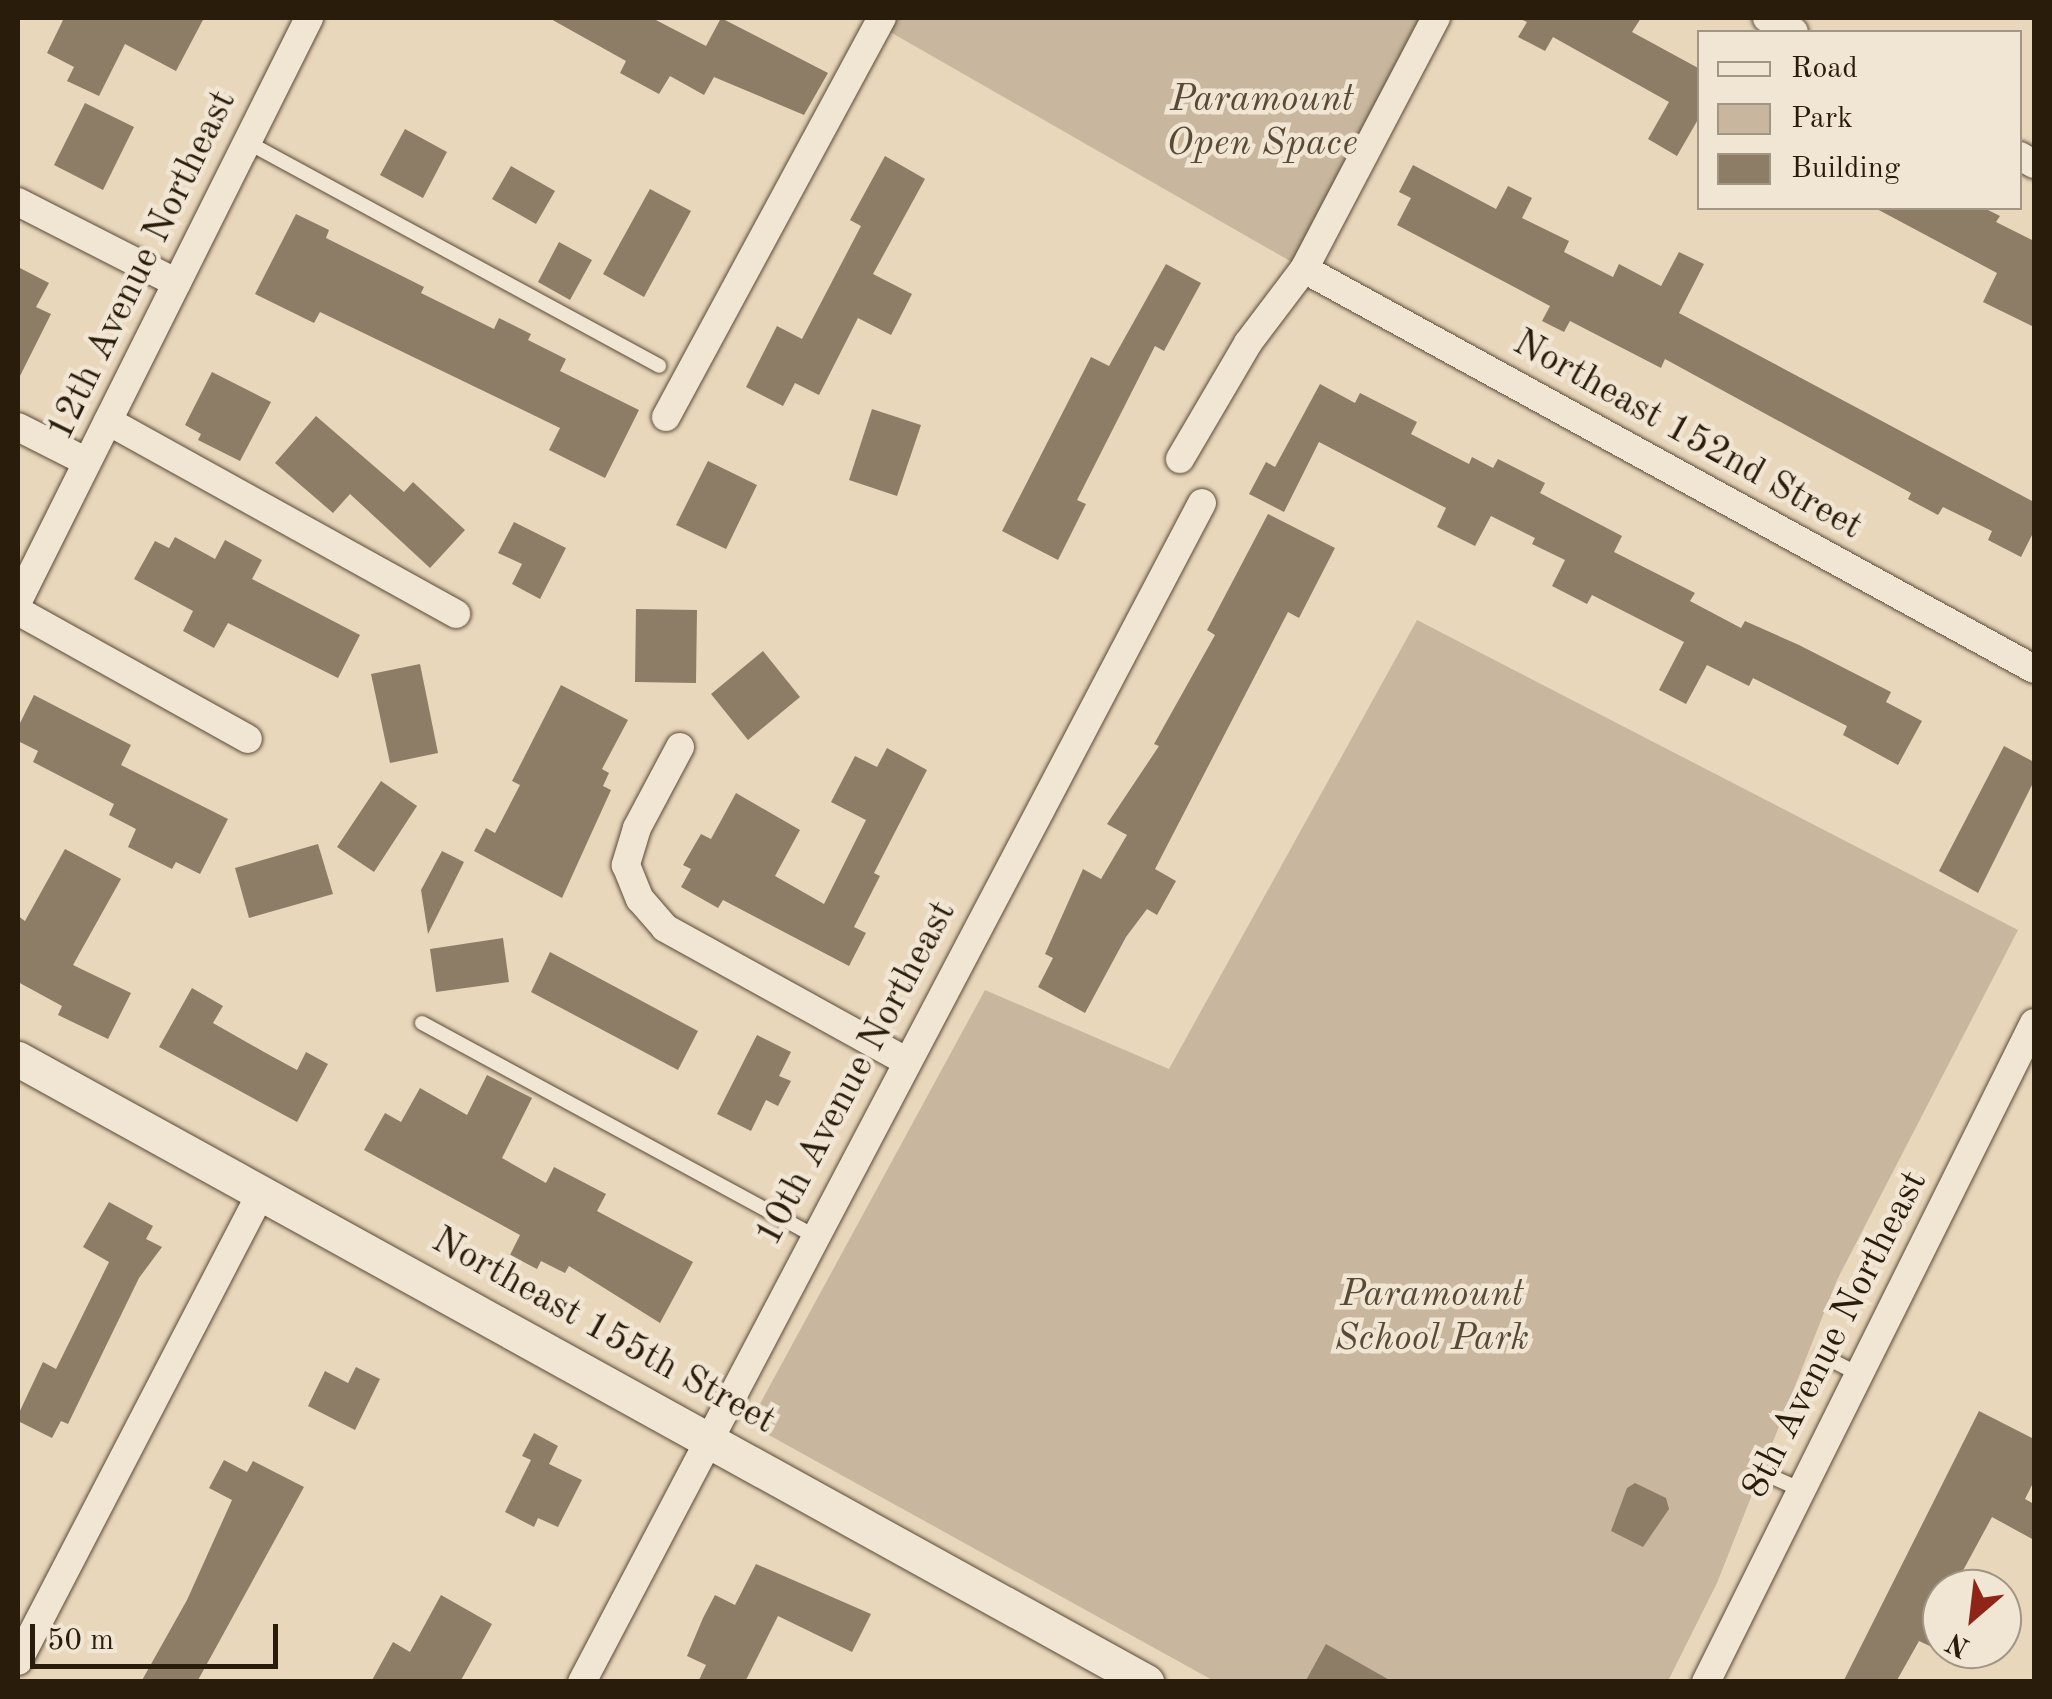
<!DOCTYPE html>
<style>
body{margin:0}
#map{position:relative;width:2052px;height:1699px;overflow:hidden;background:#e9d7bc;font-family:"Old Standard TT",serif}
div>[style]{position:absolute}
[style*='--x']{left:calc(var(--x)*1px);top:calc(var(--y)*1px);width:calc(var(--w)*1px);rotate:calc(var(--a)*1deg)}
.green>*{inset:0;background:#c8b79e}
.building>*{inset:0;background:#8d7d67}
.roads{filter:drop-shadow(0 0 2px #594b36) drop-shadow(0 0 2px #594b36)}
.service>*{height:14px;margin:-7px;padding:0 7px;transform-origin:7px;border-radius:7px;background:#f1e5d3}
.minor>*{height:28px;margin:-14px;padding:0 14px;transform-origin:14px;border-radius:14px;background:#f1e5d3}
.tertiary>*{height:35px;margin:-17.5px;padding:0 17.5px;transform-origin:17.5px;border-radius:17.5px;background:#f1e5d3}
span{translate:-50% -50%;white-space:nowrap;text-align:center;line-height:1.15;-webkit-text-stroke:9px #f1e5d3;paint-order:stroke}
.park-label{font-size:38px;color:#594a36;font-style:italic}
.street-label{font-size:38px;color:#291c0a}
.frame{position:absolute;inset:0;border:20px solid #291c0a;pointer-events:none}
.legend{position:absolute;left:1697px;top:30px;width:325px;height:180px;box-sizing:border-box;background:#f1e5d3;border:2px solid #a19583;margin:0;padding:12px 18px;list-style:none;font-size:30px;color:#291c0a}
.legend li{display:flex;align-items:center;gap:20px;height:50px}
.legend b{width:50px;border:2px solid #a19583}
.north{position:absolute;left:1922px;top:1569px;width:100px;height:100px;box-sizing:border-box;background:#f1e5d3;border:2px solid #a19583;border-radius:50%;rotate:208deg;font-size:28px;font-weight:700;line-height:40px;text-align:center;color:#291c0a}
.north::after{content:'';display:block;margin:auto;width:35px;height:45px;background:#8f2418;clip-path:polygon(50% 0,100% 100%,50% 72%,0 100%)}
.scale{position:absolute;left:30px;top:1624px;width:248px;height:45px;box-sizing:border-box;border:5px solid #291c0a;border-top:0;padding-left:12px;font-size:30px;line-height:35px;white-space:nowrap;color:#291c0a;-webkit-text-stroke:8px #f1e5d3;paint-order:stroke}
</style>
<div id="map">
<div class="green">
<i style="clip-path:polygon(882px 18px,1436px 18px,1304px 269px,878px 25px)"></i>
<i style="clip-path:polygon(1417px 620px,2018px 930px,1837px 1280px,1717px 1583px,1668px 1681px,1214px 1681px,749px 1424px,985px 990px,1169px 1069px)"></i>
</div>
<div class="building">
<i style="clip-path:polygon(64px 18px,204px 18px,176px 71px,125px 44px,99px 96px,67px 81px,74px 67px,47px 53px)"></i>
<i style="clip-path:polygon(549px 18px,652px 18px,706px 46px,721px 18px,828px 73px,804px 115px,714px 77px,704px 95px,670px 76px,659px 94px,620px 73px,626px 61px)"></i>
<i style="clip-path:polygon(1518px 18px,1641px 18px,1632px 32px,1700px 69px,1700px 116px,1677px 156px,1648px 139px,1669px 102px,1553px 37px,1545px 51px,1518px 37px,1527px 22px)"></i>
<i style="clip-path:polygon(85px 103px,134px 127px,103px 190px,54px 165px)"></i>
<i style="clip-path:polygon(405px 129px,447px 152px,423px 198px,380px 175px)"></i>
<i style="clip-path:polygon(885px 156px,925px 179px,873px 274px,912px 294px,891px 335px,858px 318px,819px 395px,795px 383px,783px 406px,746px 387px,777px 326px,802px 339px,861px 226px,850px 220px)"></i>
<i style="clip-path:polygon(1413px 165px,1496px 209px,1508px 186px,1532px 198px,1522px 218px,1569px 241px,1564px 252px,1613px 277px,1619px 264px,1661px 286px,1679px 252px,1704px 264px,1679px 313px,2034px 502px,2034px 531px,2021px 557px,1988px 540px,1992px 531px,1943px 507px,1938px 515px,1908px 499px,1911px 493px,1665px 359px,1661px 368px,1570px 321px,1564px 332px,1542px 321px,1550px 306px,1397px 225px,1411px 198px,1399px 192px)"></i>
<i style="clip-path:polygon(511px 166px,555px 191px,536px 224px,492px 199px)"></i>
<i style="clip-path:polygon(650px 189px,691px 211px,644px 297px,603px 274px)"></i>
<i style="clip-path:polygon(1875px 208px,1984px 208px,2000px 216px,1996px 222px,2034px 241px,2034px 327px,1983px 302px,1997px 273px)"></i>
<i style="clip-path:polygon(296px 214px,329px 230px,326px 238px,424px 287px,421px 293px,494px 329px,499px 318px,531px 334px,528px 340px,566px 359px,560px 371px,639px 410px,605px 478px,549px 450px,560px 428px,320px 312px,314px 323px,255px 294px)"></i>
<i style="clip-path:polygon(559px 242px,592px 260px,570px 300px,538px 282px)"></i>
<i style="clip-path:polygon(1166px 264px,1201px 283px,1164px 351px,1155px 346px,1077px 500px,1086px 504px,1058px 560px,1002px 531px,1091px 357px,1109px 366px)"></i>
<i style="clip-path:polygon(18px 267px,49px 283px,36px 307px,51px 314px,18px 380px)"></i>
<i style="clip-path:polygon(212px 372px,271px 402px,240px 461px,198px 440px,201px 434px,185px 425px)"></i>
<i style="clip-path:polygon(1320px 384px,1355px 403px,1360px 393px,1417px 422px,1411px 434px,1469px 464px,1472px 457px,1493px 468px,1498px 459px,1545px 483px,1540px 493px,1622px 536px,1614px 552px,1695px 593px,1690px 601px,1741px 628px,1745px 621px,1799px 645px,1891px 692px,1886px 702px,1922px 721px,1898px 765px,1843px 735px,1847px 726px,1753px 678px,1749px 686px,1707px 665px,1686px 704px,1659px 690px,1684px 642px,1592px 595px,1587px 604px,1552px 586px,1565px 560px,1532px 544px,1535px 538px,1491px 516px,1475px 546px,1437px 527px,1446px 508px,1319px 442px,1284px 512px,1249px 494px,1266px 462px,1275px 467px)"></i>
<i style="clip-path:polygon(872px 409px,921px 425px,897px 496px,849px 480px)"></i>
<i style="clip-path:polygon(316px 416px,404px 492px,413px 482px,465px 530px,430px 568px,350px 494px,333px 513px,275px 463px)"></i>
<i style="clip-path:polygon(708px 461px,757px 485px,726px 549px,676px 525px)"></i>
<i style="clip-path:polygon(1268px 514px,1335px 548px,1299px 618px,1288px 612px,1155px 869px,1176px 881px,1157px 915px,1147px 909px,1126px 937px,1085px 1013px,1038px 987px,1053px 958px,1045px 954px,1083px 869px,1101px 879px,1127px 835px,1107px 824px,1159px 746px,1154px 744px,1215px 635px,1207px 630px)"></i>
<i style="clip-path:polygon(514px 522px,566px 548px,540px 599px,512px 584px,522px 564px,498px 553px)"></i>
<i style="clip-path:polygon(175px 537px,215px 559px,225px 540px,262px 560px,252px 579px,360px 635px,338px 678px,228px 623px,214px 648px,183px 631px,193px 611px,134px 579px,155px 541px,169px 548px)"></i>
<i style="clip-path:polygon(636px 609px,697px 610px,696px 683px,635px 682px)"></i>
<i style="clip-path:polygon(763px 651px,800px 697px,748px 740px,711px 694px)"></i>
<i style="clip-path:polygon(420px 664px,438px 753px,390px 763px,371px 674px)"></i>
<i style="clip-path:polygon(561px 685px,628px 720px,602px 769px,609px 773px,603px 786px,611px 790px,562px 898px,474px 851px,486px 828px,495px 833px,520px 785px,512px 781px)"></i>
<i style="clip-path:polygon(34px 695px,131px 745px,121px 765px,228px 819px,200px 874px,176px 862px,172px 869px,128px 847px,136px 829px,109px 815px,114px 804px,33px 762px,38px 751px,18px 741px,18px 727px)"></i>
<i style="clip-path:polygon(2004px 746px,2034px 762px,2034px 781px,1978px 893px,1939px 871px)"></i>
<i style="clip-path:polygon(887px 748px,927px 770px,874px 873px,880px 876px,854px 927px,866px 933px,849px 966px,723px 900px,718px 908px,681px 887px,691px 869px,683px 865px,701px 834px,711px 839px,736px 793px,800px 830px,775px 876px,824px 904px,866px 820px,831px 802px,855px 756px,877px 767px)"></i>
<i style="clip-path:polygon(381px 781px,417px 806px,374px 872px,337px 847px)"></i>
<i style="clip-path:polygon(318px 844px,333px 894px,249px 918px,235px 868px)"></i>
<i style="clip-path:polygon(65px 849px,121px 879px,73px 965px,131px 993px,108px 1039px,58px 1015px,62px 1006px,18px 982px,18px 916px,25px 921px)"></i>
<i style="clip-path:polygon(442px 851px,464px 862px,428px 934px,421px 890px)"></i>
<i style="clip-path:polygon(503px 938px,509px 982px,436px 992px,430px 949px)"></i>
<i style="clip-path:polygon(550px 952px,698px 1031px,678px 1070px,531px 992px)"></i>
<i style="clip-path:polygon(192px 988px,223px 1006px,213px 1023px,264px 1052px,297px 1070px,306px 1052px,328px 1064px,297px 1122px,159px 1047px)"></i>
<i style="clip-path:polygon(757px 1035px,791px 1052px,779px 1076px,791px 1081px,778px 1106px,766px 1100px,751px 1131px,717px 1114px)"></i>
<i style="clip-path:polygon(487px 1075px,532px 1098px,502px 1158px,546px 1183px,554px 1167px,606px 1194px,597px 1211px,693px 1262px,660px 1323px,569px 1266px,565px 1273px,541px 1261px,537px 1269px,510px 1255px,520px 1235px,364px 1150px,385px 1113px,401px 1122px,420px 1088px,467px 1115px)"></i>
<i style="clip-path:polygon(109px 1202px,153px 1226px,146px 1239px,162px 1247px,139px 1278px,68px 1424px,61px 1421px,52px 1438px,18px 1421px,18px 1415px,43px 1362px,56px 1369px,109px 1262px,83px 1247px)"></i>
<i style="clip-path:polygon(356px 1367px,380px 1379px,355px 1430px,308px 1406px,325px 1371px,348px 1383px)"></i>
<i style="clip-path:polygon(1979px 1411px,2034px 1439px,2034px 1481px,2025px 1499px,2034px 1504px,2034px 1540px,1992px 1517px,1953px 1589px,1942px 1589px,1942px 1627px,1932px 1647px,1919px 1641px,1896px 1682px,1843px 1682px)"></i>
<i style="clip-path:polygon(534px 1433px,558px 1446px,549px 1464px,582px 1480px,558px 1527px,538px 1518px,534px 1527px,505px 1512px,531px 1460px,522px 1456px)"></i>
<i style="clip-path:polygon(224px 1460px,247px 1472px,253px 1461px,304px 1487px,197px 1682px,141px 1682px,187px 1600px,232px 1500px,209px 1488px)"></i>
<i style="clip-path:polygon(1635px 1483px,1666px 1498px,1669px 1509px,1643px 1547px,1611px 1531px,1627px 1488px)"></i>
<i style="clip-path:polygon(756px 1564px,871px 1614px,852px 1652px,778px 1616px,745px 1682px,698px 1682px,706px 1665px,687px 1656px,703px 1618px,715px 1595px,735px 1605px)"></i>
<i style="clip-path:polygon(441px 1595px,492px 1624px,460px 1682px,371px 1682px,393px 1642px,410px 1652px)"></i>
<i style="clip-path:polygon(1326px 1644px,1393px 1682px,1305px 1682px)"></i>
</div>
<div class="roads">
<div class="service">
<i style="--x:247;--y:142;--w:469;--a:28.5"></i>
<i style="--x:422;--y:1023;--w:445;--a:28.5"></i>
<i style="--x:1823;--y:1356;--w:39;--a:27"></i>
<i style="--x:1768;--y:1475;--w:35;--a:24"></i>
</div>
<div class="minor">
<i style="--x:1767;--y:18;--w:30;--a:27"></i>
<i style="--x:2020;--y:156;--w:16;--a:30"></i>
<i style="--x:18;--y:202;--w:178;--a:27"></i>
<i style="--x:1304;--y:269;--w:832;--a:28.72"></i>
<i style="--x:666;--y:417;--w:454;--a:-61.6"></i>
<i style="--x:108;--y:421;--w:398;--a:29"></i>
<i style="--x:18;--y:427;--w:77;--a:26.9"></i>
<i style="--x:1180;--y:459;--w:134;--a:-59.6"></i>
<i style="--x:1248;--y:343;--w:93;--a:-52.9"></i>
<i style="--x:1304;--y:269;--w:284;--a:-62.3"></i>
<i style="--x:18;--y:601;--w:652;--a:-63.47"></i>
<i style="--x:18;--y:611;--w:263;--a:29.1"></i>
<i style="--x:680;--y:747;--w:92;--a:118"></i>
<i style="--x:637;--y:828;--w:39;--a:107"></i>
<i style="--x:626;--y:865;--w:37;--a:68"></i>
<i style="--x:640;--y:899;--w:38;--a:49"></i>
<i style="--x:665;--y:928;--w:275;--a:28.9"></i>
<i style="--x:18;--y:1661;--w:530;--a:-62.56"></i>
<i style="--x:582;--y:1682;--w:1332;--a:-62.26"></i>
<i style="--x:1706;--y:1682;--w:736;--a:-63.54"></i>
</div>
<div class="tertiary">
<i style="--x:18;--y:1059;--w:1289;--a:28.91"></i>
</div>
</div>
<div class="park-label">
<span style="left:1262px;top:123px">Paramount<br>Open Space</span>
<span style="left:1432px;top:1318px">Paramount<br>School Park</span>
</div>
<div class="street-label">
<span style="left:143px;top:266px;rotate:-64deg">12th Avenue Northeast</span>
<span style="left:1687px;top:436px;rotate:29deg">Northeast 152nd Street</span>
<span style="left:857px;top:1074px;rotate:-62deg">10th Avenue Northeast</span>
<span style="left:603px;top:1332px;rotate:29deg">Northeast 155th Street</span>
<span style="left:1836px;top:1335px;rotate:-63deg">8th Avenue Northeast</span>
</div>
<div class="frame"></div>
<ul class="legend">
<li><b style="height:12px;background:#f1e5d3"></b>Road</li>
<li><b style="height:28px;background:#c8b79e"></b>Park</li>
<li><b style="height:28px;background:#8d7d67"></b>Building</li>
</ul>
<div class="north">N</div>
<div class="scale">50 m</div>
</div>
